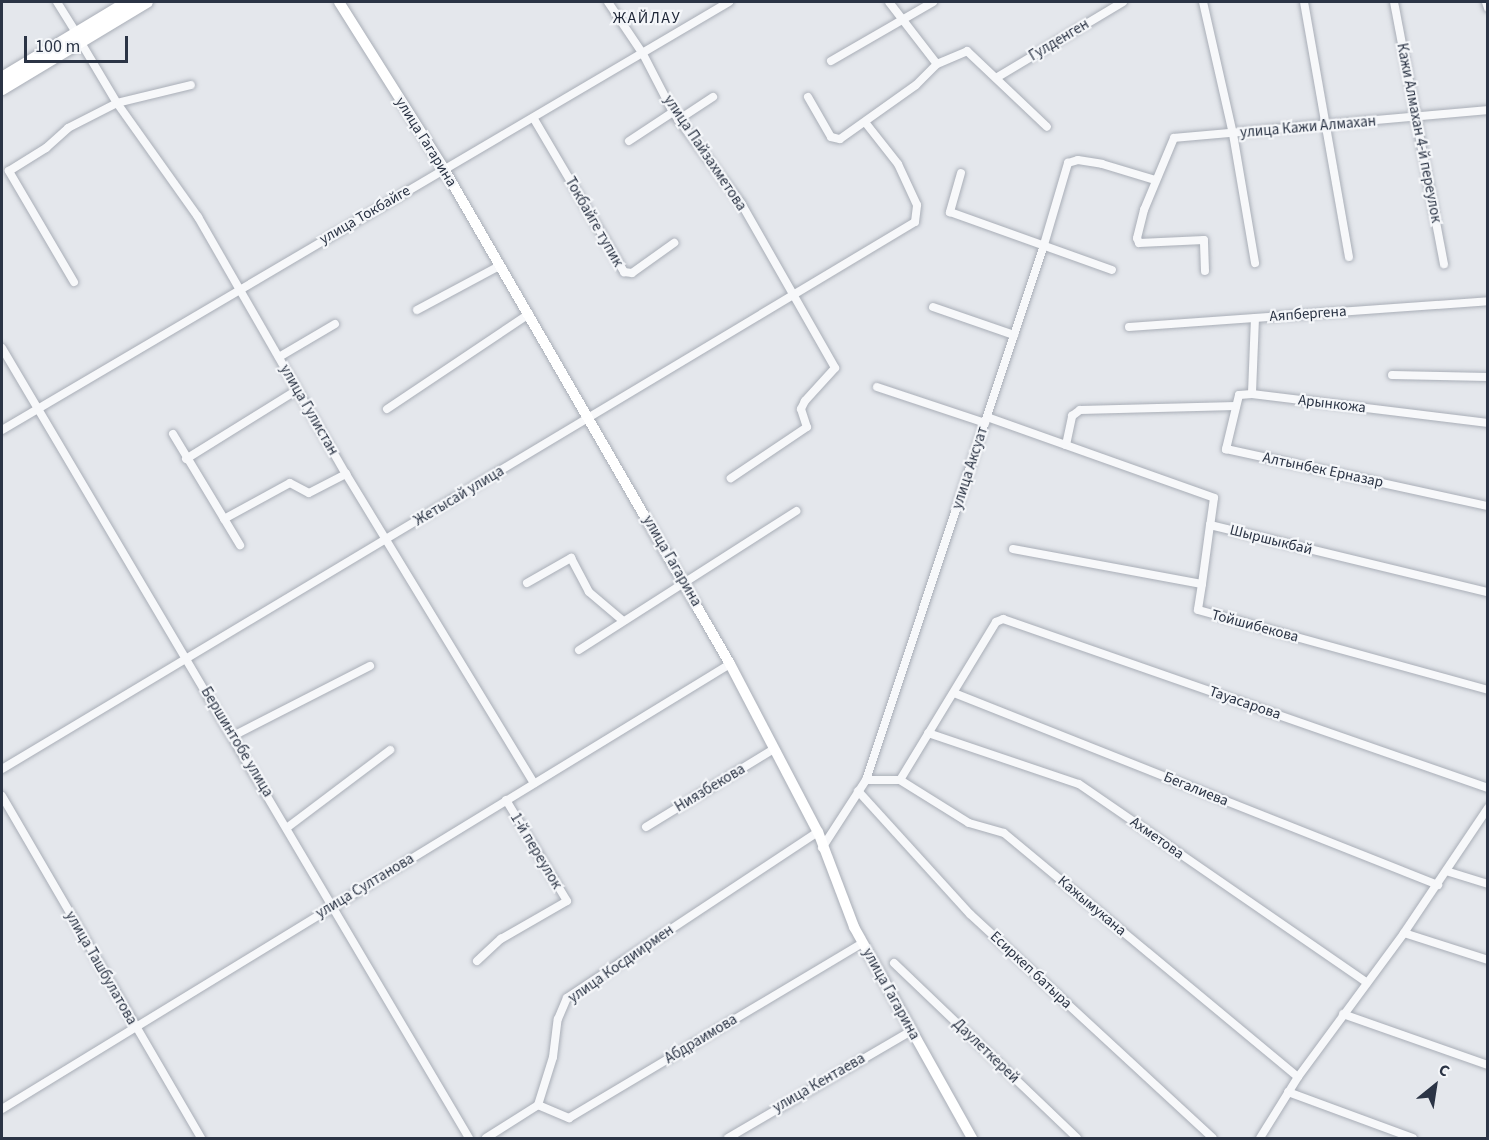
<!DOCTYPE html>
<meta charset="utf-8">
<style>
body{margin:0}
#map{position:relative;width:1489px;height:1140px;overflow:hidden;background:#e4e7ec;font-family:"Source Sans 3",sans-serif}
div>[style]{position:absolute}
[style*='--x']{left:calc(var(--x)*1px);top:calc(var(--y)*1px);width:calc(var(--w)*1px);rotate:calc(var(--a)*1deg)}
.roads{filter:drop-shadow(0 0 2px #a9aeb7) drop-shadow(0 0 2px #a9aeb7)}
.minor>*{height:8px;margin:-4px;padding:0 4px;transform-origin:4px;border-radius:4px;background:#f7f8fa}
.major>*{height:10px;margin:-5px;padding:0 5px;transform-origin:5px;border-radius:5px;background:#fff}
.highway>*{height:12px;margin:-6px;padding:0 6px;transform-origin:6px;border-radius:6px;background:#fff}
span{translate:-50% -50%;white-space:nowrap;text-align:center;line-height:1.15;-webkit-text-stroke:4.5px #f4f6f9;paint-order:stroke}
.street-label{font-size:15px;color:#2b3445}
.neighbourhood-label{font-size:16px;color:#1d2536;letter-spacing:1.5px}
.frame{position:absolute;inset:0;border:3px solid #2b3445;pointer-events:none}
.north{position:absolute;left:1405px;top:1056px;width:60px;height:60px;-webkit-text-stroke:4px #f4f6f9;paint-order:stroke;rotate:30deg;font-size:16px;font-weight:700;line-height:24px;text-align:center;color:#2b3445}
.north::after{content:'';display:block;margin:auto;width:21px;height:27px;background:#2b3445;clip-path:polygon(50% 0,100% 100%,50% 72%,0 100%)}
.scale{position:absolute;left:24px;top:36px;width:104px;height:27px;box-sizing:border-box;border:3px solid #2b3445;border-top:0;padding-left:8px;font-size:18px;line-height:21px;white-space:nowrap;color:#2b3445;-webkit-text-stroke:4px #f4f6f9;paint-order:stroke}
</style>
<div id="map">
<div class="roads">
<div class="minor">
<i style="--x:57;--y:2;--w:36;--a:58"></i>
<i style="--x:608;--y:2;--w:63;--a:56.1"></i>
<i style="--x:643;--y:54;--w:65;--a:62.7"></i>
<i style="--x:673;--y:112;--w:114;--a:53.2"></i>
<i style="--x:741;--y:203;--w:190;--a:60.3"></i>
<i style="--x:835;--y:368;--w:45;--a:132.3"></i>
<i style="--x:805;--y:401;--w:9;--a:117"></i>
<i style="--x:801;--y:409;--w:19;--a:72"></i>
<i style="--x:807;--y:427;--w:92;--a:146.1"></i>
<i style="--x:889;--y:2;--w:78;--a:52.3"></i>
<i style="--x:1203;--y:2;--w:135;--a:77.2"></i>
<i style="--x:1233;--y:134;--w:131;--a:80.3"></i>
<i style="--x:1304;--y:2;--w:259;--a:80"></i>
<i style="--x:1394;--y:2;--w:267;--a:79.2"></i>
<i style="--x:1486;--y:2;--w:6;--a:72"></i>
<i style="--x:80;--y:41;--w:72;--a:59.2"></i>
<i style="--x:117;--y:103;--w:140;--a:54.6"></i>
<i style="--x:198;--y:217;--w:297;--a:60.1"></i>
<i style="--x:346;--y:474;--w:362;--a:58.7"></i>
<i style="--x:831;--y:61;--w:118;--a:-30"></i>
<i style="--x:996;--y:78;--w:148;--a:-30.9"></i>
<i style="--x:808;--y:97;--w:46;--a:60.1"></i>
<i style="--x:831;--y:137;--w:9;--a:13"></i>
<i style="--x:840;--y:139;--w:93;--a:-35.4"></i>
<i style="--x:916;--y:85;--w:30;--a:-45"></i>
<i style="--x:937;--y:64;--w:33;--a:-23"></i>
<i style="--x:967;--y:51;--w:110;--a:43.5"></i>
<i style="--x:534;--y:119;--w:178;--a:59.5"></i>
<i style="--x:624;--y:272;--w:8;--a:7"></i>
<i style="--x:632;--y:273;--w:52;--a:-35.5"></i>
<i style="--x:678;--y:120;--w:42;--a:-33.3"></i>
<i style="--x:629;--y:141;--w:53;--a:-33.4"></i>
<i style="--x:961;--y:173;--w:41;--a:105.8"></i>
<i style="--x:950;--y:212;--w:172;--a:19.7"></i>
<i style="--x:1205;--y:271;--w:31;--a:-92"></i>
<i style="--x:1204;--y:240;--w:65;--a:177.4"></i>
<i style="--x:1139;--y:243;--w:5;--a:-112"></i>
<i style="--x:1137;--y:238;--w:29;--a:-76"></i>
<i style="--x:1144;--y:210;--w:78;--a:-67.4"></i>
<i style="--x:1174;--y:138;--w:315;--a:-5.1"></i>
<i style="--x:74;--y:282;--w:129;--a:-120.4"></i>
<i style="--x:9;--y:171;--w:44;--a:-31.9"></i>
<i style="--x:46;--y:148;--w:30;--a:-42"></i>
<i style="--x:68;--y:128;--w:55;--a:-27"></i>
<i style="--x:117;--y:103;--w:76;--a:-13.7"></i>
<i style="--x:933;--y:307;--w:86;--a:19.1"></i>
<i style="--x:417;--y:310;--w:93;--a:-28.2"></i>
<i style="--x:1255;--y:318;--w:76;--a:92.3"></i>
<i style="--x:1252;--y:394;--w:238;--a:7"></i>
<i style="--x:1129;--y:327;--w:360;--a:-4.1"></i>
<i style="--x:2;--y:348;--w:918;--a:59.41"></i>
<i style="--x:279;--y:357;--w:65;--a:-30.5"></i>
<i style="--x:1392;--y:375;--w:96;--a:1.2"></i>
<i style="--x:877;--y:387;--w:114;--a:18.4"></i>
<i style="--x:1252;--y:394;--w:13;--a:176"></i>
<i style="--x:1239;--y:395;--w:56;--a:103.5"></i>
<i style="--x:1226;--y:449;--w:268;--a:12.3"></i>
<i style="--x:387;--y:409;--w:171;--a:-33.8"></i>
<i style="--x:987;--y:417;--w:241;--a:19.6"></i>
<i style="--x:1214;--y:498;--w:27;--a:98"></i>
<i style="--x:1210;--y:525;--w:286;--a:13.6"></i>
<i style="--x:2;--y:430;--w:844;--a:-30.49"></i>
<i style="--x:173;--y:434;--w:130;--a:58.9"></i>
<i style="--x:1066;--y:445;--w:30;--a:-78"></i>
<i style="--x:1072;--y:416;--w:10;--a:-37"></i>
<i style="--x:1080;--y:410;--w:156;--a:-1.5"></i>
<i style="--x:186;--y:459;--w:131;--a:-31.9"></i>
<i style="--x:224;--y:519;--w:75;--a:-28.6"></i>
<i style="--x:290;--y:483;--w:21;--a:28"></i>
<i style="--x:309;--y:493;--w:42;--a:-27.2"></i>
<i style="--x:1013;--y:549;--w:192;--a:10.5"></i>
<i style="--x:1202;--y:584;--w:26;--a:99"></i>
<i style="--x:1198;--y:610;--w:301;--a:15.4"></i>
<i style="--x:527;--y:583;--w:51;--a:-29.6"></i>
<i style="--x:571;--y:558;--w:38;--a:62"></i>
<i style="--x:589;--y:592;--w:43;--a:40.3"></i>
<i style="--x:1202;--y:584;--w:60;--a:-82.3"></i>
<i style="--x:579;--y:650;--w:258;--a:-32.6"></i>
<i style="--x:954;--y:693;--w:521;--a:21.64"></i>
<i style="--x:928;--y:733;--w:159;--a:18.7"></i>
<i style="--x:1079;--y:784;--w:350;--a:34.6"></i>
<i style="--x:233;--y:736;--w:154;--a:-27.1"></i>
<i style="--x:2;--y:769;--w:1064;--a:-30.93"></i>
<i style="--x:915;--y:222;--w:17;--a:-83"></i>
<i style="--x:917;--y:205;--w:45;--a:-114.9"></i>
<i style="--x:898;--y:164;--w:53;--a:-128.2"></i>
<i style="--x:866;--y:780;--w:34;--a:0"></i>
<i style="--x:900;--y:780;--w:81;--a:31.9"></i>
<i style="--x:969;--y:823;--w:36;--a:16"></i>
<i style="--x:1004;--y:833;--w:382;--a:39.7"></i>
<i style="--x:900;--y:780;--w:185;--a:-58.7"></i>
<i style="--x:996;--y:622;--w:8;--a:-23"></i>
<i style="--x:1003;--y:619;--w:514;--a:19.21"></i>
<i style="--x:858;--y:791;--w:166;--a:47.7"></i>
<i style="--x:970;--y:914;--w:330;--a:42.7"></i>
<i style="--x:2;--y:796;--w:396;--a:59.8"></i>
<i style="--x:288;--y:827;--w:128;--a:-37"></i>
<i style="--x:646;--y:827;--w:150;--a:-31.4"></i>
<i style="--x:822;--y:848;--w:81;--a:-57.1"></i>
<i style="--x:866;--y:780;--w:561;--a:-71.6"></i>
<i style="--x:1043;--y:248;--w:89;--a:-73.6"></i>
<i style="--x:1068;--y:163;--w:10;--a:-17"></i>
<i style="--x:1078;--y:160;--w:24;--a:9"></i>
<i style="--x:1102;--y:164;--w:55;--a:16.8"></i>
<i style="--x:1446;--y:871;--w:44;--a:17.2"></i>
<i style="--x:1404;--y:933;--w:88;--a:17.8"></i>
<i style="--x:477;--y:961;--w:33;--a:-43"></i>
<i style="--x:501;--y:939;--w:76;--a:-29.9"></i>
<i style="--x:567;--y:901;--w:118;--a:-121.1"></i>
<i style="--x:894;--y:963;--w:253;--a:43.7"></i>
<i style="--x:1343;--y:1014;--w:154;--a:19.4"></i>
<i style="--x:1288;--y:1092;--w:133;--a:20.2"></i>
<i style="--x:538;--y:1105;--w:34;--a:23"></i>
<i style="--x:569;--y:1118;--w:341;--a:-30.8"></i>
<i style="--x:2;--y:1109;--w:853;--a:-31.44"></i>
<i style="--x:486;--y:1138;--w:62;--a:-32.4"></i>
<i style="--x:538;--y:1105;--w:50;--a:-72.6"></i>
<i style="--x:553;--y:1057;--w:38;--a:-83"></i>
<i style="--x:558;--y:1019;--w:23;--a:-67"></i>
<i style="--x:567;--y:998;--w:301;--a:-33.5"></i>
<i style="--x:728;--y:1138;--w:212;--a:-30.3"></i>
<i style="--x:1260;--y:1138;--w:72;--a:-58.1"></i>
<i style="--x:1298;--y:1077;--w:179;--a:-53.6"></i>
<i style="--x:1404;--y:933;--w:151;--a:-56.1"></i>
</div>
<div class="major">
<i style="--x:339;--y:2;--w:197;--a:57.8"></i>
<i style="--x:444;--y:169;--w:572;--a:59.98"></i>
<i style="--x:730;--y:664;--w:190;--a:62.4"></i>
<i style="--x:818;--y:832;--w:102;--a:69.2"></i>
<i style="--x:854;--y:927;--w:242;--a:60.8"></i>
</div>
<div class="highway">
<i style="--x:2;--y:78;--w:147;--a:-31.1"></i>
<i style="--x:2;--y:89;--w:169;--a:-31"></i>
</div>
</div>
<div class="street-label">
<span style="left:1059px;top:40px;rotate:-31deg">Гулденген</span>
<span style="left:1308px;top:127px;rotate:-5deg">улица Кажи Алмахан</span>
<span style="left:1419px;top:133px;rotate:79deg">Кажи Алмахан 4-й переулок</span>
<span style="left:426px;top:142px;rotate:58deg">улица Гагарина</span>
<span style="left:705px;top:153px;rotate:56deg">улица Пайзахметова</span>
<span style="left:365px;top:215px;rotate:-30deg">улица Токбайге</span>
<span style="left:594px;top:222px;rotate:60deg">Токбайге тупик</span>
<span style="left:1308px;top:314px;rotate:-4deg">Аяпбергена</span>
<span style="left:1332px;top:404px;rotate:7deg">Арынкожа</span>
<span style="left:309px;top:410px;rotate:60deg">улица Гулистан</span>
<span style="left:970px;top:468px;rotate:-72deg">улица Аксуат</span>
<span style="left:1323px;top:470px;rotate:12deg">Алтынбек Ерназар</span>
<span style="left:459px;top:496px;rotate:-31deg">Жетысай улица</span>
<span style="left:1271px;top:540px;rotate:14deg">Шыршыкбай</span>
<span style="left:672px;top:561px;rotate:60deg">улица Гагарина</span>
<span style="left:1255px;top:626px;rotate:15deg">Тойшибекова</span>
<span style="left:1245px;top:703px;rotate:19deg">Тауасарова</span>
<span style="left:237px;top:742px;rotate:59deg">Бершинтобе улица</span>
<span style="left:710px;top:788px;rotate:-31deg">Ниязбекова</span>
<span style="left:1196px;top:789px;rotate:22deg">Бегалиева</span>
<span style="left:1157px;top:838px;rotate:35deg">Ахметова</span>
<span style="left:536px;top:851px;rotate:59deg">1-й переулок</span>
<span style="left:365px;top:886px;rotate:-31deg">улица Султанова</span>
<span style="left:1092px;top:906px;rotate:40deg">Кажымукана</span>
<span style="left:621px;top:964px;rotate:-35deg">улица Косдиирмен</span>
<span style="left:101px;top:968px;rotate:60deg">улица Ташбулатова</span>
<span style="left:1031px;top:970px;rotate:43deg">Есиркеп батыра</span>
<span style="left:891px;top:994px;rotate:61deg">улица Гагарина</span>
<span style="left:701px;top:1039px;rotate:-31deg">Абдраимова</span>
<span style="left:986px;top:1051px;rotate:44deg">Даулеткерей</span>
<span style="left:819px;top:1083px;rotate:-30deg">улица Кентаева</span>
</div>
<div class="neighbourhood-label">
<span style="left:647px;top:18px">ЖАЙЛАУ</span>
</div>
<div class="frame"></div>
<div class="north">С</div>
<div class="scale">100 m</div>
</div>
